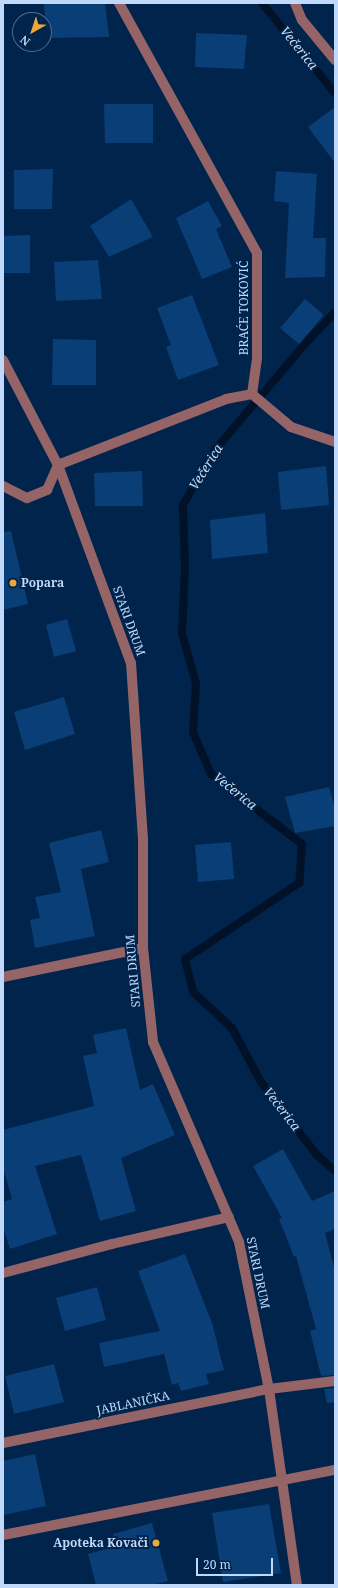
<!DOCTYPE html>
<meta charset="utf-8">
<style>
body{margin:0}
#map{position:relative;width:338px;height:1588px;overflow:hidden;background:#01244c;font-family:"Noto Serif",serif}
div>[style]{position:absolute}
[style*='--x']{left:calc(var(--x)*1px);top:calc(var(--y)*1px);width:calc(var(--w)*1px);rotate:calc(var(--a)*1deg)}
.stream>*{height:8px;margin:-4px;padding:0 4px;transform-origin:4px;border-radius:4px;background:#011128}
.building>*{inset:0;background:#093e76}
.minor>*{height:10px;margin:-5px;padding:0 5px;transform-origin:5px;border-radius:5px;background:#946467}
.dots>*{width:11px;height:11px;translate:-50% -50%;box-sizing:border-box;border:2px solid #01244c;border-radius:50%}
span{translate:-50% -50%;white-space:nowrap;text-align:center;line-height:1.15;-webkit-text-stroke:4px #01244c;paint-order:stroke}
.street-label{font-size:12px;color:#c0d9fa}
.poi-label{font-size:12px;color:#c0d9fa;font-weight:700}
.left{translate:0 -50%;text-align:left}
.right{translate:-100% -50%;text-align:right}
.water-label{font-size:13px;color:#cbdbf0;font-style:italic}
.frame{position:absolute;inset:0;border:4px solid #c0d9fa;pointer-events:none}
.north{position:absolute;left:12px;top:12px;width:40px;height:40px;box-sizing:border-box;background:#01244c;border:1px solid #4d6c92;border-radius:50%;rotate:219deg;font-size:11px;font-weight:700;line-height:16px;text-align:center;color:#c0d9fa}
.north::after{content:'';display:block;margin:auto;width:14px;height:18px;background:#eda83b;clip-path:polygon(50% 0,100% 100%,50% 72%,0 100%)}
.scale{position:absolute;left:196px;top:1558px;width:77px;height:18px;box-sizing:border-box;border:2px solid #c0d9fa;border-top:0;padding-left:5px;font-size:12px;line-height:14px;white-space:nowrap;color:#c0d9fa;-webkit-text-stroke:3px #01244c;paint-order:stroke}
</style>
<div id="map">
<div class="stream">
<i style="--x:262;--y:3;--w:116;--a:51"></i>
<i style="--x:335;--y:312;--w:45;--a:133.2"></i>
<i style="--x:304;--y:345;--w:138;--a:130.3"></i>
<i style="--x:215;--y:450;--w:64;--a:120.2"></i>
<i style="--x:183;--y:505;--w:63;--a:88.2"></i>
<i style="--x:185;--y:568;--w:65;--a:92.6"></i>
<i style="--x:182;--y:633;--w:53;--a:74.6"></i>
<i style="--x:196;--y:684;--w:48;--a:93.6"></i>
<i style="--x:193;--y:732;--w:46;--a:66.8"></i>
<i style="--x:211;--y:774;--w:115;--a:37.6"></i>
<i style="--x:302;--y:844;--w:39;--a:94"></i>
<i style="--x:299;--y:883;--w:137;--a:146.3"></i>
<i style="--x:185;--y:959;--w:34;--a:76"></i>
<i style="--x:193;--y:992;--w:53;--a:42.7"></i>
<i style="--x:232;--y:1028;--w:61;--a:61.8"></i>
<i style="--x:261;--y:1082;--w:91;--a:52.6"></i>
<i style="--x:316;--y:1154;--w:25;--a:42"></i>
</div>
<div class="building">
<i style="clip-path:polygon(44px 3px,105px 3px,109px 37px,46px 38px)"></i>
<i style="clip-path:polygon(196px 33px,247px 35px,244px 69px,195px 67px)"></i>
<i style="clip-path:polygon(104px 104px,153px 104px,153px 143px,105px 143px)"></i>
<i style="clip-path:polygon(335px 107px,335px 163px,308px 127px)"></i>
<i style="clip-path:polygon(53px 169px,52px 209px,14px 209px,14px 170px)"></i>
<i style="clip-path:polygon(276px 171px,317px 174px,313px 238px,326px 238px,325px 277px,285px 278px,289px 203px,274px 201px)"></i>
<i style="clip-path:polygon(131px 199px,153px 237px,109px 257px,90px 226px)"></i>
<i style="clip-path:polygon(208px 201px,222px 226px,216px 229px,232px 267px,202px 279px,176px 218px)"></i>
<i style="clip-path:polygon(30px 235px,30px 273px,3px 273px,3px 236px)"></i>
<i style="clip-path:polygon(98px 260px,102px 299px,56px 301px,54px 262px)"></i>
<i style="clip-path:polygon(192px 295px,219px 365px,178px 380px,166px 347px,171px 345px,157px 308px)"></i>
<i style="clip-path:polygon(305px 299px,324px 315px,299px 344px,280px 328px)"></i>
<i style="clip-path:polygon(53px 339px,96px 340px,96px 385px,52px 385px)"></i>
<i style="clip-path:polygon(326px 466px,329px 505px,281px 510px,278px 472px)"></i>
<i style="clip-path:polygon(142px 471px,143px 506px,95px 506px,94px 473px)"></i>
<i style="clip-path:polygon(265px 513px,268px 553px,212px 559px,210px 520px)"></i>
<i style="clip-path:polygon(11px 531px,28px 604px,3px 610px,3px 532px)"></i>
<i style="clip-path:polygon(67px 619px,76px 651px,54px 657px,46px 625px)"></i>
<i style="clip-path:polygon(64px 697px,75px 734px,25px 750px,14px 712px)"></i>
<i style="clip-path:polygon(329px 787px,335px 809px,335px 826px,295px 833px,285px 797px)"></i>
<i style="clip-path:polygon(101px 830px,109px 862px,81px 869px,95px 936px,35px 948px,30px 920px,40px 918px,35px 897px,61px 892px,49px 843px)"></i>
<i style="clip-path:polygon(231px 842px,234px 879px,198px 882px,195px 845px)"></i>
<i style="clip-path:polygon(126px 1028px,140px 1090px,153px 1084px,175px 1135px,121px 1158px,136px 1211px,100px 1221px,81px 1155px,35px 1166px,57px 1234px,10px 1249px,3px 1227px,3px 1202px,12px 1199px,3px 1168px,3px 1130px,94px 1106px,83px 1056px,97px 1053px,93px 1035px)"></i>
<i style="clip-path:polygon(283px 1149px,312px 1201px,335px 1191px,335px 1229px,325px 1233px,335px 1271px,335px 1375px,321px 1376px,310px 1331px,316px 1329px,296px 1256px,294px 1257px,279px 1219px,282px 1218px,253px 1166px)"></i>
<i style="clip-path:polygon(185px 1254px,212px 1323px,224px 1370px,206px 1374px,209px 1384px,181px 1391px,178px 1383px,172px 1385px,164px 1354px,104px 1367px,99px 1343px,160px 1331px,138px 1271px)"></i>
<i style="clip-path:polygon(97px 1287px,106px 1320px,65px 1331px,56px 1298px)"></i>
<i style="clip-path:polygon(54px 1364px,64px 1402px,14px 1414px,5px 1376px)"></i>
<i style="clip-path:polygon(335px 1388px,335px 1402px,327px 1403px,324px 1389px)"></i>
<i style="clip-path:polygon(35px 1454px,46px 1506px,3px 1515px,3px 1461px)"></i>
<i style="clip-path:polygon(269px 1504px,281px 1573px,223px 1582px,212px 1513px)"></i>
<i style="clip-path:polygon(152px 1523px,168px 1581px,152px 1585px,96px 1585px,88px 1554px,117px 1546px,113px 1534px)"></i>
</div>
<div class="minor">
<i style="--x:295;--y:3;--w:18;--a:68"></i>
<i style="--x:302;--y:20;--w:52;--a:50.5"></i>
<i style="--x:3;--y:360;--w:119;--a:62.4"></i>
<i style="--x:58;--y:465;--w:211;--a:69.8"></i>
<i style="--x:131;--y:663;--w:177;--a:86.1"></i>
<i style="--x:143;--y:840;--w:108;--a:90"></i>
<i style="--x:143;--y:948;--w:95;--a:83.9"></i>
<i style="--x:153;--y:1042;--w:218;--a:66.7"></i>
<i style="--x:239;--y:1242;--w:150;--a:78.5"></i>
<i style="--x:269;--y:1389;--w:198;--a:81.9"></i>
<i style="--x:252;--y:394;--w:51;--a:40.2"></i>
<i style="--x:291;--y:427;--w:46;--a:18.8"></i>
<i style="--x:3;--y:486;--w:27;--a:27"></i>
<i style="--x:27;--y:498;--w:22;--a:-22"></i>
<i style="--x:47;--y:490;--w:27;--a:-66"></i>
<i style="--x:58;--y:465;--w:180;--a:-21.4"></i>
<i style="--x:226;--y:399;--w:26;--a:-11"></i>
<i style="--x:252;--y:394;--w:36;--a:-82"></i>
<i style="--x:257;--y:358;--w:105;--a:-90"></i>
<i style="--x:257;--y:253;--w:286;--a:-118.9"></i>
<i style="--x:3;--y:977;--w:143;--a:-11.7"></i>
<i style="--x:3;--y:1273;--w:113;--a:-14.9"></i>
<i style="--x:112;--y:1244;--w:120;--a:-13"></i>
<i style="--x:3;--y:1443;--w:271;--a:-11.5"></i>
<i style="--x:269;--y:1389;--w:66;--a:-6.9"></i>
<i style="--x:3;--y:1535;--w:338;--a:-11.1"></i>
</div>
<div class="dots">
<i style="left:13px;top:583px;background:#eda83b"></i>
<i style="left:156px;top:1543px;background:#eda83b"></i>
</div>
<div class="street-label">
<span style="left:244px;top:308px;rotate:-90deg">BRAĆE TOKOVIĆ</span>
<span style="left:129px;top:621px;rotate:70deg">STARI DRUM</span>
<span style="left:133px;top:971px;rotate:-95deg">STARI DRUM</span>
<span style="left:258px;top:1273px;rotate:78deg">STARI DRUM</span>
<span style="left:133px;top:1403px;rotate:-12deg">JABLANIČKA</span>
</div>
<div class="poi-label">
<span class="left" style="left:21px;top:583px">Popara</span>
<span class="right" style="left:148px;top:1543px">Apoteka Kovači</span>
</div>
<div class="water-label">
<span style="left:299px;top:48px;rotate:51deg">Večerica</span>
<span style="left:206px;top:467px;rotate:-58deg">Večerica</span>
<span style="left:235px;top:791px;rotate:39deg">Večerica</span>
<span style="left:282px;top:1109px;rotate:52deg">Večerica</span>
</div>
<div class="frame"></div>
<div class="north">N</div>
<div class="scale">20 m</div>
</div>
